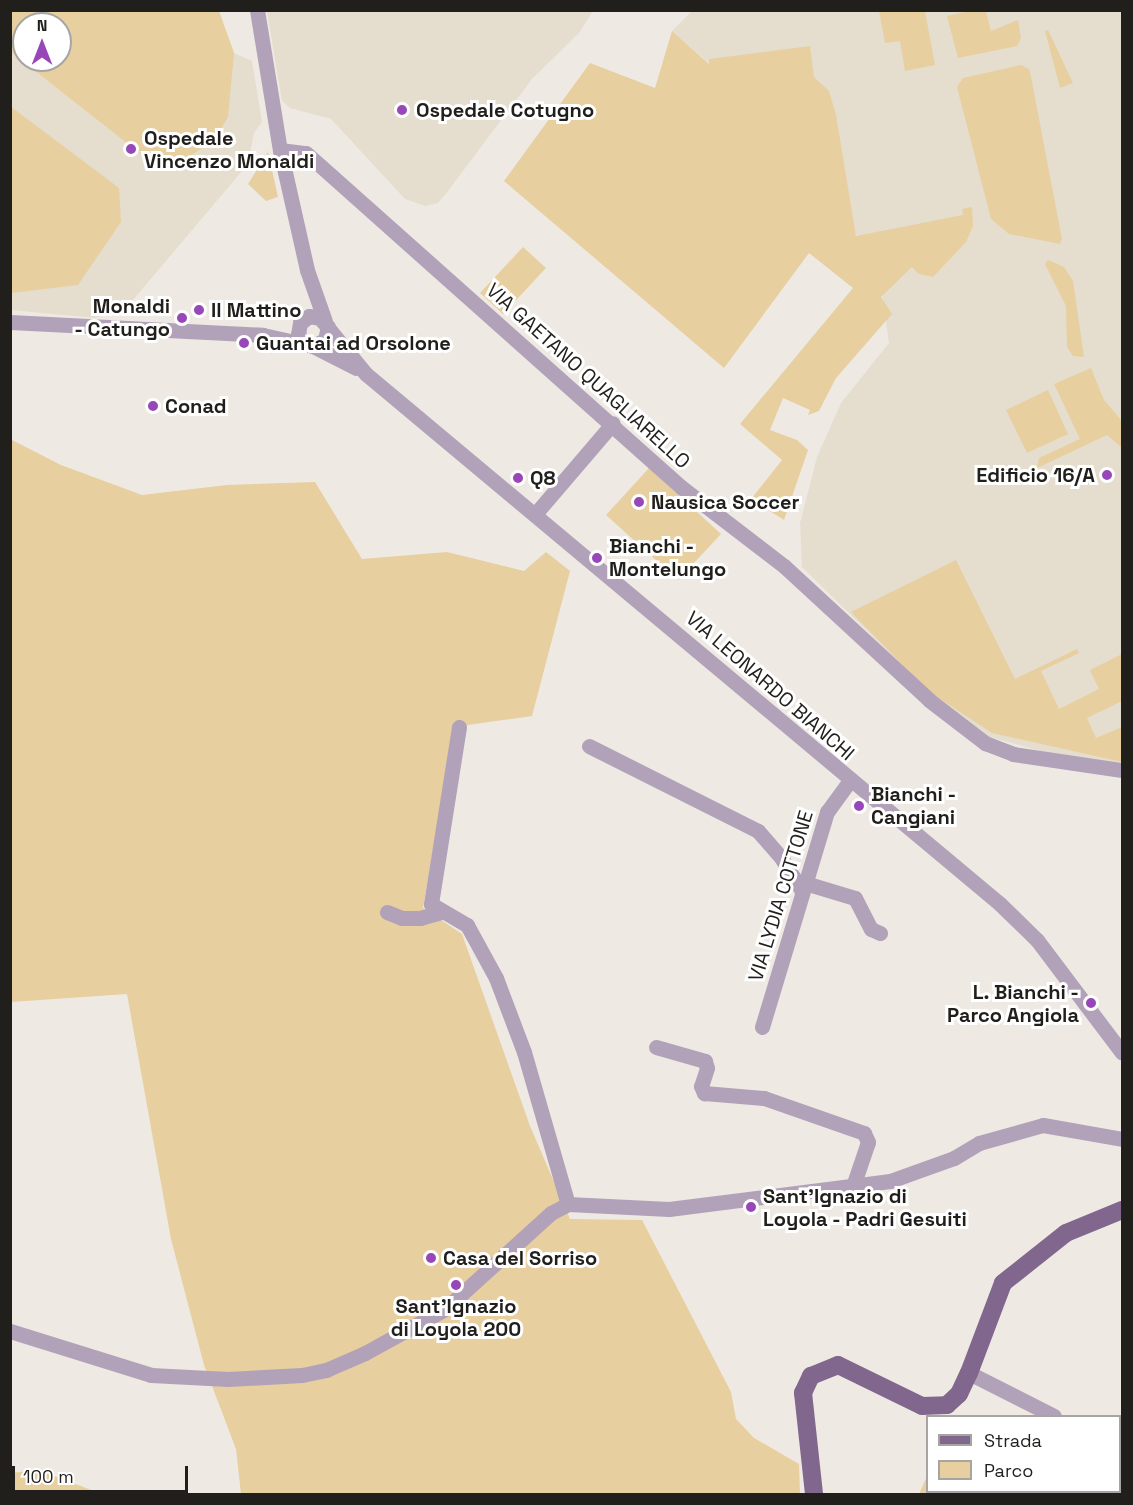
<!DOCTYPE html>
<style>
body{margin:0}
#map{position:relative;width:1133px;height:1505px;overflow:hidden;background:#eeeae3;font-family:"Space Grotesk",sans-serif}
div>[style]{position:absolute}
[style*='--x']{left:calc(var(--x)*1px);top:calc(var(--y)*1px);width:calc(var(--w)*1px);rotate:calc(var(--a)*1deg)}
.built>*{inset:0;background:#e5decf}
.green>*{inset:0;background:#e7cf9f}
.minor>*{height:15px;margin:-7.5px;padding:0 7.5px;transform-origin:7.5px;border-radius:7.5px;background:#b1a2b9}
.major>*{height:18px;margin:-9px;padding:0 9px;transform-origin:9px;border-radius:9px;background:#81668d}
.dots>*{width:16px;height:16px;translate:-50% -50%;box-sizing:border-box;border:3px solid #fff;border-radius:50%}
span{translate:-50% -50%;white-space:nowrap;text-align:center;line-height:1.15;-webkit-text-stroke:6px #fff;paint-order:stroke}
.poi-label{font-size:20px;color:#201f1c;font-weight:700}
.left{translate:0 -50%;text-align:left}
.right{translate:-100% -50%;text-align:right}
.street-label{font-size:20px;color:#201f1c}
.frame{position:absolute;inset:0;border:12px solid #201f1c;pointer-events:none}
.legend{position:absolute;left:926px;top:1415px;width:195px;height:78px;box-sizing:border-box;background:#fff;border:2px solid #a6a5a4;margin:0;padding:8px 10px;list-style:none;font-size:18px;color:#201f1c}
.legend li{display:flex;align-items:center;gap:12px;height:30px}
.legend b{width:30px;border:2px solid #a6a5a4}
.north{position:absolute;left:12px;top:12px;width:60px;height:60px;box-sizing:border-box;background:#fff;border:2px solid #a6a5a4;border-radius:50%;rotate:0deg;font-size:16px;font-weight:700;line-height:24px;text-align:center;color:#201f1c}
.north::after{content:'';display:block;margin:auto;width:21px;height:27px;background:#9747b7;clip-path:polygon(50% 0,100% 100%,50% 72%,0 100%)}
.scale{position:absolute;left:12px;top:1466px;width:176px;height:27px;box-sizing:border-box;border:3px solid #201f1c;border-top:0;padding-left:8px;font-size:18px;line-height:21px;white-space:nowrap;color:#201f1c;-webkit-text-stroke:4px #fff;paint-order:stroke}
</style>
<div id="map">
<div class="built">
<i style="clip-path:polygon(693px 10px,1122px 11px,1122px 764px,1051px 754px,986px 736px,928px 691px,802px 567px,800px 523px,817px 457px,841px 403px,889px 343px,879px 274px,849px 222px,710px 64px,672px 31px)"></i>
<i style="clip-path:polygon(evenodd,10px 11px,219px 11px,234px 53px,252px 61px,262px 122px,254px 133px,248px 164px,133px 300px,96px 318px,11px 310px,10px 11px,24px 24px,60px 24px,60px 60px,24px 60px,24px 24px)"></i>
<i style="clip-path:polygon(267px 11px,267px 10px,593px 11px,579px 33px,532px 79px,448px 191px,438px 203px,425px 206px,405px 199px,331px 119px,290px 108px,282px 101px)"></i>
</div>
<div class="green">
<i style="clip-path:polygon(evenodd,10px 11px,219px 11px,234px 53px,228px 117px,215px 139px,189px 157px,151px 162px,11px 52px,10px 11px,24px 24px,60px 24px,60px 60px,24px 60px,24px 24px)"></i>
<i style="clip-path:polygon(879px 11px,925px 11px,935px 65px,905px 71px,900px 41px,885px 43px)"></i>
<i style="clip-path:polygon(970px 11px,986px 11px,991px 31px,1018px 20px,1021px 38px,1017px 46px,958px 58px,947px 16px)"></i>
<i style="clip-path:polygon(1048px 30px,1073px 83px,1060px 88px,1045px 31px)"></i>
<i style="clip-path:polygon(672px 31px,709px 64px,709px 59px,810px 46px,814px 77px,829px 91px,836px 115px,856px 236px,963px 215px,962px 209px,972px 207px,973px 226px,966px 242px,933px 277px,919px 274px,912px 267px,881px 297px,892px 314px,836px 378px,819px 411px,808px 415px,810px 410px,783px 398px,770px 430px,797px 440px,808px 450px,784px 520px,751px 499px,782px 460px,740px 424px,853px 288px,809px 253px,724px 368px,504px 181px,590px 63px,655px 88px)"></i>
<i style="clip-path:polygon(1021px 65px,1029px 69px,1031px 77px,1062px 239px,1060px 244px,1009px 234px,991px 219px,957px 87px,963px 78px)"></i>
<i style="clip-path:polygon(10px 106px,119px 188px,121px 222px,78px 285px,11px 293px)"></i>
<i style="clip-path:polygon(268px 152px,278px 197px,266px 201px,248px 184px)"></i>
<i style="clip-path:polygon(523px 247px,546px 268px,503px 314px,480px 293px)"></i>
<i style="clip-path:polygon(1048px 260px,1064px 267px,1073px 281px,1084px 357px,1073px 356px,1067px 347px,1066px 306px,1045px 264px)"></i>
<i style="clip-path:polygon(1091px 368px,1104px 400px,1122px 421px,1122px 448px,1107px 435px,1037px 468px,1039px 458px,1080px 439px,1054px 384px)"></i>
<i style="clip-path:polygon(1048px 390px,1068px 434px,1027px 453px,1006px 410px)"></i>
<i style="clip-path:polygon(10px 439px,61px 465px,142px 495px,227px 485px,315px 482px,362px 559px,447px 552px,524px 571px,546px 552px,570px 571px,532px 716px,454px 727px,423px 908px,462px 934px,530px 1126px,570px 1219px,642px 1220px,731px 1392px,736px 1419px,754px 1438px,799px 1464px,800px 1494px,241px 1494px,236px 1449px,204px 1365px,171px 1239px,127px 994px,11px 1002px)"></i>
<i style="clip-path:polygon(649px 468px,721px 534px,678px 580px,606px 515px)"></i>
<i style="clip-path:polygon(956px 560px,1015px 679px,1077px 649px,1079px 653px,1041px 671px,1059px 709px,1099px 689px,1090px 670px,1122px 654px,1122px 701px,1087px 718px,1096px 738px,1122px 727px,1122px 762px,992px 733px,928px 691px,851px 612px)"></i>
<i style="clip-path:polygon(38px 1470px,94px 1491px,106px 1494px,11px 1494px,11px 1473px)"></i>
<i style="clip-path:polygon(927px 1476px,928px 1492px,1119px 1492px,919px 1494px)"></i>
</div>
<div class="minor">
<i style="--x:257;--y:10;--w:142;--a:80.7"></i>
<i style="--x:280;--y:150;--w:123;--a:77.3"></i>
<i style="--x:307;--y:270;--w:54;--a:70.6"></i>
<i style="--x:280;--y:150;--w:26;--a:7"></i>
<i style="--x:306;--y:153;--w:502;--a:41.69"></i>
<i style="--x:681;--y:487;--w:130;--a:37.5"></i>
<i style="--x:784;--y:566;--w:197;--a:42.7"></i>
<i style="--x:929;--y:700;--w:71;--a:37.5"></i>
<i style="--x:985;--y:743;--w:30;--a:21"></i>
<i style="--x:1013;--y:754;--w:110;--a:8.4"></i>
<i style="--x:10;--y:322;--w:253;--a:2.9"></i>
<i style="--x:263;--y:335;--w:51;--a:12.4"></i>
<i style="--x:313;--y:346;--w:13;--a:-27"></i>
<i style="--x:325;--y:340;--w:14;--a:-78"></i>
<i style="--x:306;--y:345;--w:13;--a:-129"></i>
<i style="--x:298;--y:335;--w:12;--a:-81"></i>
<i style="--x:300;--y:323;--w:11;--a:-38"></i>
<i style="--x:309;--y:316;--w:11;--a:10"></i>
<i style="--x:320;--y:318;--w:72;--a:50.6"></i>
<i style="--x:366;--y:374;--w:826;--a:39.89"></i>
<i style="--x:1000;--y:904;--w:52;--a:44.2"></i>
<i style="--x:1037;--y:940;--w:141;--a:53"></i>
<i style="--x:313;--y:346;--w:48;--a:27.1"></i>
<i style="--x:536;--y:513;--w:118;--a:-49.5"></i>
<i style="--x:459;--y:727;--w:179;--a:99"></i>
<i style="--x:431;--y:904;--w:42;--a:30.3"></i>
<i style="--x:467;--y:925;--w:60;--a:61.3"></i>
<i style="--x:496;--y:978;--w:79;--a:69.3"></i>
<i style="--x:524;--y:1052;--w:158;--a:73.9"></i>
<i style="--x:589;--y:746;--w:189;--a:26.7"></i>
<i style="--x:758;--y:831;--w:37;--a:49"></i>
<i style="--x:782;--y:859;--w:36;--a:58"></i>
<i style="--x:805;--y:883;--w:52;--a:16.7"></i>
<i style="--x:855;--y:898;--w:35;--a:63"></i>
<i style="--x:871;--y:929;--w:10;--a:24"></i>
<i style="--x:387;--y:912;--w:16;--a:22"></i>
<i style="--x:402;--y:918;--w:18;--a:0"></i>
<i style="--x:420;--y:918;--w:22;--a:-16"></i>
<i style="--x:762;--y:1027;--w:225;--a:-73.2"></i>
<i style="--x:827;--y:812;--w:37;--a:-54"></i>
<i style="--x:656;--y:1047;--w:51;--a:15.9"></i>
<i style="--x:705;--y:1061;--w:7;--a:74"></i>
<i style="--x:707;--y:1068;--w:19;--a:108"></i>
<i style="--x:701;--y:1086;--w:8;--a:67"></i>
<i style="--x:704;--y:1093;--w:60;--a:4.8"></i>
<i style="--x:764;--y:1098;--w:106;--a:19.3"></i>
<i style="--x:864;--y:1133;--w:10;--a:66"></i>
<i style="--x:868;--y:1142;--w:46;--a:108.8"></i>
<i style="--x:10;--y:1331;--w:148;--a:17.3"></i>
<i style="--x:151;--y:1375;--w:77;--a:3"></i>
<i style="--x:228;--y:1379;--w:74;--a:-3.1"></i>
<i style="--x:302;--y:1375;--w:25;--a:-12"></i>
<i style="--x:326;--y:1370;--w:43;--a:-23.6"></i>
<i style="--x:365;--y:1353;--w:91;--a:-28.8"></i>
<i style="--x:445;--y:1309;--w:143;--a:-42.2"></i>
<i style="--x:551;--y:1213;--w:19;--a:-28"></i>
<i style="--x:568;--y:1204;--w:101;--a:2.8"></i>
<i style="--x:669;--y:1209;--w:223;--a:-7.2"></i>
<i style="--x:890;--y:1181;--w:68;--a:-19.8"></i>
<i style="--x:954;--y:1158;--w:29;--a:-31"></i>
<i style="--x:979;--y:1143;--w:66;--a:-15.7"></i>
<i style="--x:1043;--y:1125;--w:80;--a:10"></i>
<i style="--x:969;--y:1373;--w:95;--a:26.8"></i>
<i style="--x:1120;--y:1448;--w:3;--a:45"></i>
</div>
<div class="major">
<i style="--x:814;--y:1494;--w:102;--a:-96.2"></i>
<i style="--x:803;--y:1393;--w:19;--a:-65"></i>
<i style="--x:811;--y:1376;--w:29;--a:-22"></i>
<i style="--x:838;--y:1365;--w:93;--a:26"></i>
<i style="--x:922;--y:1406;--w:25;--a:-2"></i>
<i style="--x:947;--y:1405;--w:16;--a:-43"></i>
<i style="--x:959;--y:1394;--w:23;--a:-65"></i>
<i style="--x:969;--y:1373;--w:96;--a:-69.3"></i>
<i style="--x:1003;--y:1283;--w:80;--a:-38.4"></i>
<i style="--x:1066;--y:1233;--w:61;--a:-22.3"></i>
</div>
<div class="dots">
<i style="left:402px;top:110px;background:#9747b7"></i>
<i style="left:131px;top:149px;background:#9747b7"></i>
<i style="left:199px;top:310px;background:#9747b7"></i>
<i style="left:182px;top:318px;background:#9747b7"></i>
<i style="left:244px;top:343px;background:#9747b7"></i>
<i style="left:153px;top:406px;background:#9747b7"></i>
<i style="left:1107px;top:475px;background:#9747b7"></i>
<i style="left:518px;top:478px;background:#9747b7"></i>
<i style="left:639px;top:502px;background:#9747b7"></i>
<i style="left:597px;top:558px;background:#9747b7"></i>
<i style="left:859px;top:806px;background:#9747b7"></i>
<i style="left:1091px;top:1003px;background:#9747b7"></i>
<i style="left:751px;top:1207px;background:#9747b7"></i>
<i style="left:431px;top:1258px;background:#9747b7"></i>
<i style="left:456px;top:1285px;background:#9747b7"></i>
</div>
<div class="poi-label">
<span class="left" style="left:416px;top:110px">Ospedale Cotugno</span>
<span class="left" style="left:144px;top:150px">Ospedale<br>Vincenzo Monaldi</span>
<span class="right" style="left:170px;top:318px">Monaldi<br>- Catungo</span>
<span class="left" style="left:211px;top:310px">Il Mattino</span>
<span class="left" style="left:256px;top:343px">Guantai ad Orsolone</span>
<span class="left" style="left:165px;top:406px">Conad</span>
<span class="right" style="left:1095px;top:475px">Edificio 16/A</span>
<span class="left" style="left:530px;top:478px">Q8</span>
<span class="left" style="left:651px;top:502px">Nausica Soccer</span>
<span class="left" style="left:609px;top:558px">Bianchi -<br>Montelungo</span>
<span class="left" style="left:871px;top:806px">Bianchi -<br>Cangiani</span>
<span class="right" style="left:1079px;top:1004px">L. Bianchi -<br>Parco Angiola</span>
<span class="left" style="left:763px;top:1208px">Sant'Ignazio di<br>Loyola - Padri Gesuiti</span>
<span class="left" style="left:443px;top:1258px">Casa del Sorriso</span>
<span style="left:456px;top:1318px">Sant'Ignazio<br>di Loyola 200</span>
</div>
<div class="street-label">
<span style="left:588px;top:376px;rotate:42deg">VIA GAETANO QUAGLIARELLO</span>
<span style="left:770px;top:686px;rotate:41deg">VIA LEONARDO BIANCHI</span>
<span style="left:781px;top:896px;rotate:-73deg">VIA LYDIA COTTONE</span>
</div>
<div class="frame"></div>
<ul class="legend">
<li><b style="height:8px;background:#81668d"></b>Strada</li>
<li><b style="height:16px;background:#e7cf9f"></b>Parco</li>
</ul>
<div class="north">N</div>
<div class="scale">100 m</div>
</div>
